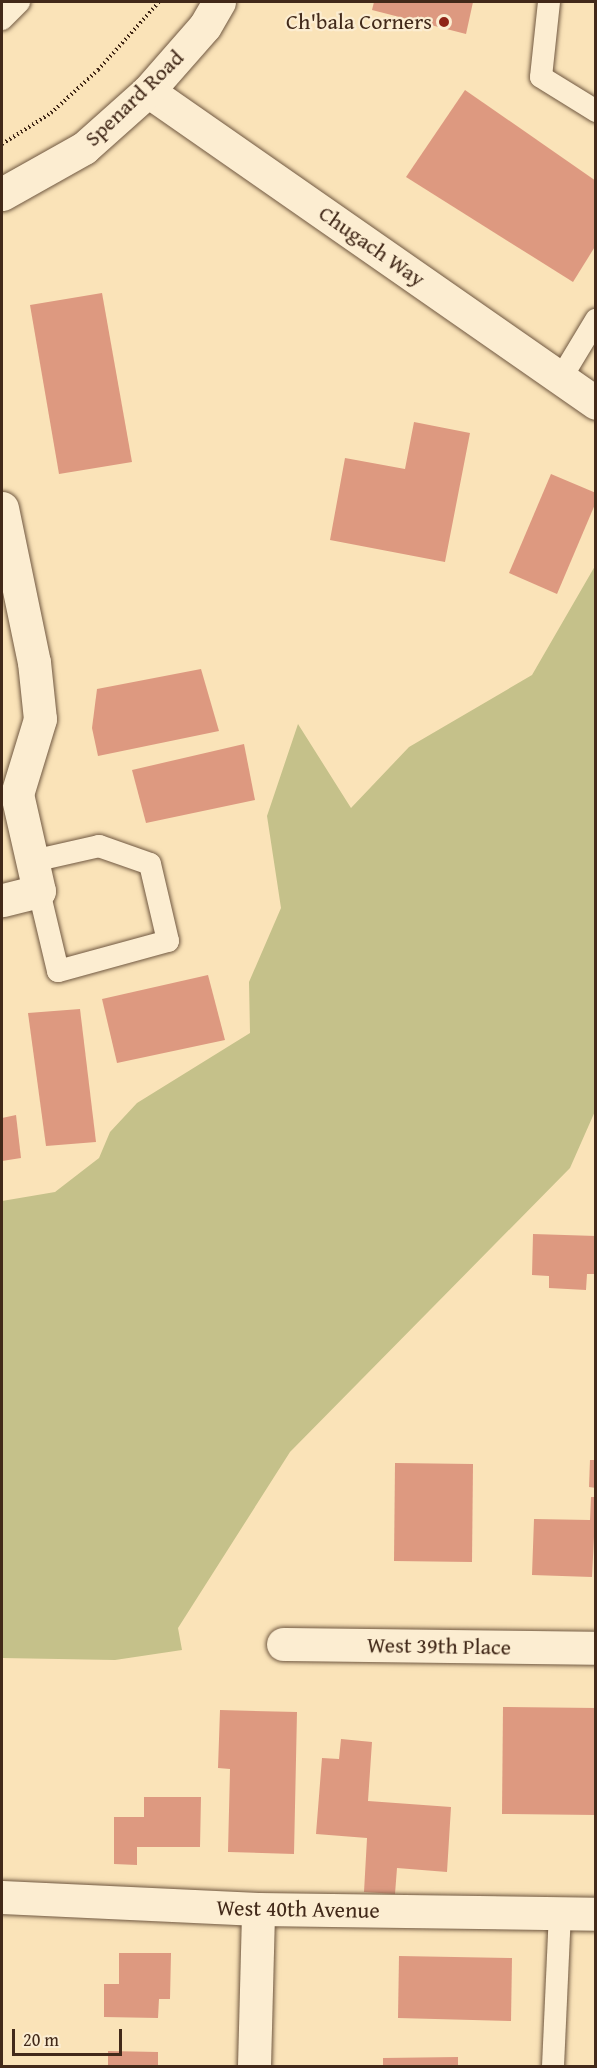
<!DOCTYPE html>
<style>
body{margin:0}
#map{position:relative;width:597px;height:2068px;overflow:hidden;background:#fae3b8;font-family:"Gentium Book Plus",serif}
div>[style]{position:absolute}
[style*='--x']{left:calc(var(--x)*1px);top:calc(var(--y)*1px);width:calc(var(--w)*1px);rotate:calc(var(--a)*1deg)}
.green>*{inset:0;background:#c5c18a}
.building>*{inset:0;background:#dd9980}
.path>*{height:4px;margin-top:-2px;transform-origin:0;background:repeating-linear-gradient(90deg,#422919 0 1.5px,transparent 0 4.5px)}
.roads{filter:drop-shadow(0 0 2px #705841) drop-shadow(0 0 2px #705841)}
.lane>*{height:22px;margin:-11px;padding:0 11px;transform-origin:11px;border-radius:11px;background:#fcedd1}
.street>*{height:33px;margin:-16.5px;padding:0 16.5px;transform-origin:16.5px;border-radius:16.5px;background:#fcedd1}
.secondary>*{height:33px;margin:-16.5px;padding:0 16.5px;transform-origin:16.5px;border-radius:16.5px;background:#fcedd1}
.dots>*{width:16px;height:16px;translate:-50% -50%;box-sizing:border-box;border:3px solid #fcedd1;border-radius:50%}
span{translate:-50% -50%;white-space:nowrap;text-align:center;line-height:1.15;-webkit-text-stroke:4.5px #fcedd1;paint-order:stroke}
.poi-label{font-size:22px;color:#422919}
.right{translate:-100% -50%;text-align:right}
.street-label{font-size:22px;color:#422919}
.frame{position:absolute;inset:0;border:3px solid #422919;pointer-events:none}
.scale{position:absolute;left:12px;top:2029px;width:110px;height:27px;box-sizing:border-box;border:3px solid #422919;border-top:0;padding-left:8px;font-size:18px;line-height:21px;white-space:nowrap;color:#422919;-webkit-text-stroke:4px #fcedd1;paint-order:stroke}
</style>
<div id="map">
<div class="green">
<i style="clip-path:polygon(595px 566px,596px 1109px,570px 1168px,290px 1452px,178px 1628px,182px 1650px,115px 1660px,2px 1658px,2px 1201px,55px 1192px,99px 1158px,110px 1132px,137px 1103px,250px 1033px,249px 982px,281px 908px,267px 816px,298px 724px,351px 808px,409px 747px,532px 675px)"></i>
</div>
<div class="building">
<i style="clip-path:polygon(374px 2px,473px 2px,466px 34px,372px 10px)"></i>
<i style="clip-path:polygon(465px 90px,596px 181px,596px 245px,573px 282px,406px 177px)"></i>
<i style="clip-path:polygon(102px 293px,132px 462px,59px 474px,30px 305px)"></i>
<i style="clip-path:polygon(414px 422px,470px 433px,445px 562px,330px 540px,345px 458px,405px 469px)"></i>
<i style="clip-path:polygon(551px 474px,596px 493px,596px 502px,557px 594px,509px 573px)"></i>
<i style="clip-path:polygon(201px 669px,219px 731px,98px 756px,92px 728px,97px 689px)"></i>
<i style="clip-path:polygon(244px 744px,255px 800px,146px 823px,132px 770px)"></i>
<i style="clip-path:polygon(208px 975px,225px 1040px,117px 1063px,102px 999px)"></i>
<i style="clip-path:polygon(80px 1009px,96px 1142px,46px 1146px,28px 1013px)"></i>
<i style="clip-path:polygon(16px 1115px,21px 1158px,2px 1161px,2px 1118px)"></i>
<i style="clip-path:polygon(533px 1234px,596px 1236px,596px 1274px,587px 1274px,586px 1290px,549px 1288px,549px 1276px,532px 1275px)"></i>
<i style="clip-path:polygon(590px 1460px,596px 1460px,596px 1488px,589px 1487px)"></i>
<i style="clip-path:polygon(395px 1463px,473px 1464px,472px 1562px,394px 1561px)"></i>
<i style="clip-path:polygon(591px 1497px,596px 1497px,592px 1577px,532px 1575px,534px 1519px,590px 1520px)"></i>
<i style="clip-path:polygon(503px 1707px,596px 1708px,596px 1815px,502px 1814px)"></i>
<i style="clip-path:polygon(220px 1710px,297px 1712px,294px 1854px,228px 1852px,230px 1769px,218px 1768px)"></i>
<i style="clip-path:polygon(341px 1739px,372px 1742px,368px 1801px,451px 1807px,447px 1872px,397px 1868px,395px 1894px,364px 1892px,367px 1838px,316px 1834px,322px 1758px,339px 1759px)"></i>
<i style="clip-path:polygon(144px 1797px,201px 1797px,200px 1847px,137px 1847px,137px 1865px,114px 1864px,114px 1817px,144px 1817px)"></i>
<i style="clip-path:polygon(119px 1953px,171px 1953px,170px 1999px,159px 1999px,158px 2018px,104px 2017px,104px 1984px,119px 1984px)"></i>
<i style="clip-path:polygon(399px 1956px,512px 1958px,511px 2021px,398px 2018px)"></i>
<i style="clip-path:polygon(108px 2051px,158px 2052px,158px 2066px,108px 2066px)"></i>
<i style="clip-path:polygon(458px 2057px,458px 2066px,383px 2066px,383px 2058px)"></i>
</div>
<div class="path">
<i style="--x:2;--y:144;--w:58;--a:-32.3"></i>
<i style="--x:51;--y:113;--w:64;--a:-42.5"></i>
<i style="--x:98;--y:70;--w:91;--a:-48.1"></i>
</div>
<div class="roads">
<div class="lane">
<i style="--x:549;--y:2;--w:75;--a:96.1"></i>
<i style="--x:541;--y:77;--w:65;--a:31.7"></i>
<i style="--x:2;--y:19;--w:24;--a:-45"></i>
<i style="--x:561;--y:378;--w:68;--a:-58.9"></i>
<i style="--x:33;--y:861;--w:68;--a:-12.8"></i>
<i style="--x:99;--y:846;--w:54;--a:19.4"></i>
<i style="--x:150;--y:864;--w:79;--a:76.8"></i>
<i style="--x:168;--y:941;--w:114;--a:164.7"></i>
<i style="--x:58;--y:971;--w:82;--a:-103.4"></i>
<i style="--x:553;--y:2066;--w:153;--a:-87.4"></i>
</div>
<div class="street">
<i style="--x:148;--y:91;--w:546;--a:34.85"></i>
<i style="--x:2;--y:508;--w:157;--a:78.3"></i>
<i style="--x:34;--y:662;--w:57;--a:84"></i>
<i style="--x:40;--y:719;--w:78;--a:107"></i>
<i style="--x:17;--y:794;--w:99;--a:77.2"></i>
<i style="--x:39;--y:891;--w:38;--a:166"></i>
<i style="--x:283;--y:1644;--w:313;--a:0.7"></i>
<i style="--x:2;--y:1897;--w:256;--a:2.7"></i>
<i style="--x:258;--y:1909;--w:338;--a:0.8"></i>
<i style="--x:254;--y:2066;--w:157;--a:-88.5"></i>
</div>
<div class="secondary">
<i style="--x:2;--y:194;--w:94;--a:-29.3"></i>
<i style="--x:84;--y:148;--w:86;--a:-41.7"></i>
<i style="--x:148;--y:91;--w:86;--a:-48.8"></i>
<i style="--x:205;--y:26;--w:28;--a:-60"></i>
</div>
</div>
<div class="dots">
<i style="left:444px;top:22px;background:#8f2418"></i>
</div>
<div class="poi-label">
<span class="right" style="left:432px;top:22px">Ch'bala Corners</span>
</div>
<div class="street-label">
<span style="left:134px;top:98px;rotate:-44deg">Spenard Road</span>
<span style="left:372px;top:246px;rotate:35deg">Chugach Way</span>
<span style="left:439px;top:1646px;rotate:1deg">West 39th Place</span>
<span style="left:298px;top:1909px;rotate:1deg">West 40th Avenue</span>
</div>
<div class="frame"></div>
<div class="scale">20 m</div>
</div>
